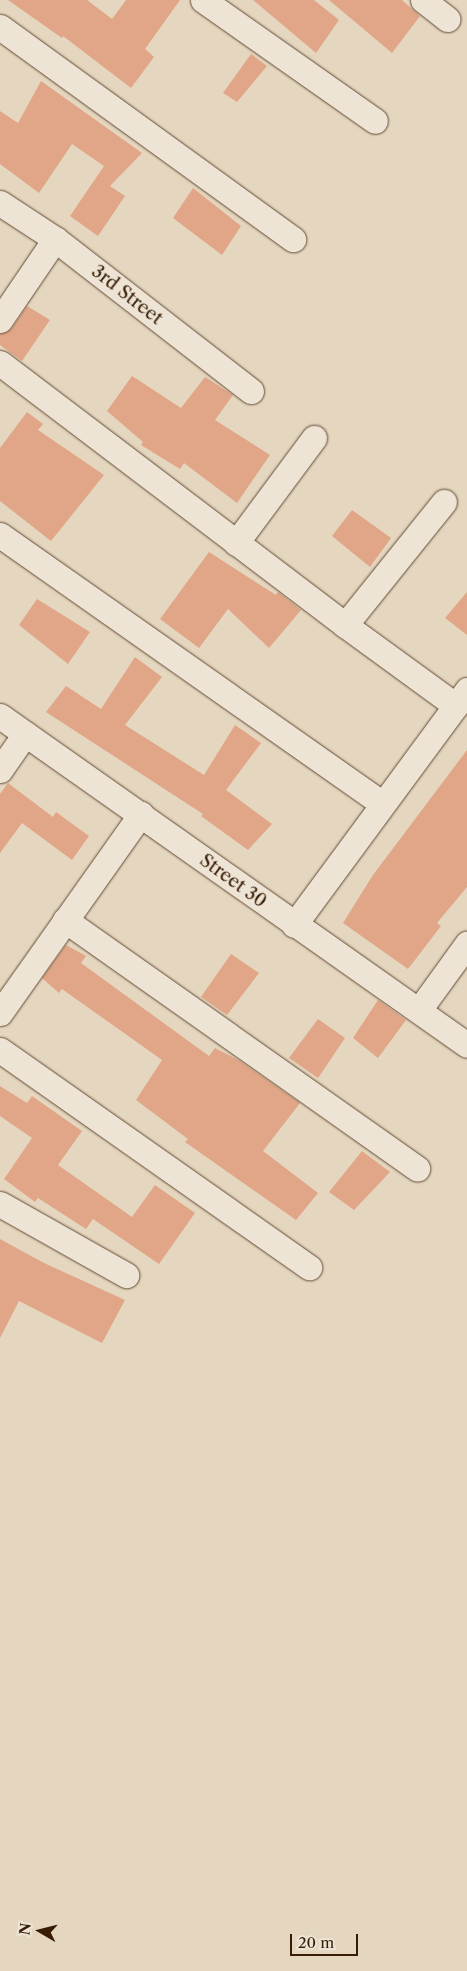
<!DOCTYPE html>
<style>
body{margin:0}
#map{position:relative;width:467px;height:1971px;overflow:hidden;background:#e5d6bf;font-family:"Libre Caslon Text",serif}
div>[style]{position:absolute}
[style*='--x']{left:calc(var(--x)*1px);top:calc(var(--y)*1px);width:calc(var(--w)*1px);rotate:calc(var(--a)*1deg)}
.building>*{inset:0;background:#e0a687}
.roads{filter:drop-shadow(0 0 1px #624a34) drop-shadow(0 0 1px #624a34)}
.minor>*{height:25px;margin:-12.5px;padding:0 12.5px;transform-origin:12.5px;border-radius:12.5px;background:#eee4d5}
span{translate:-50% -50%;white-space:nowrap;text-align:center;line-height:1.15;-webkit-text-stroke:4px #eee4d5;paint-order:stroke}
.street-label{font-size:18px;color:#371c06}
.north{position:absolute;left:15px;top:1906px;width:50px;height:50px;-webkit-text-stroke:4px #eee4d5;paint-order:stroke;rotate:278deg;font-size:14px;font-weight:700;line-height:20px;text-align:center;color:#371c06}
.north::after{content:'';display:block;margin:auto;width:18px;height:22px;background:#371c06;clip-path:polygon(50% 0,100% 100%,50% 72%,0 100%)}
.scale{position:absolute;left:290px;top:1934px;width:68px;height:22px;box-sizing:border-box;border:2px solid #371c06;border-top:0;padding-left:6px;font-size:15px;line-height:18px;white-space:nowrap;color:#371c06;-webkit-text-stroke:4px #eee4d5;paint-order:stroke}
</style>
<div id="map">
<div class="building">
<i style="clip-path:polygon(8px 0,87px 0,112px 19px,126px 0,180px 0,145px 49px,154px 57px,131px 88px,63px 36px,62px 38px)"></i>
<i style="clip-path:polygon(253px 0,314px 0,339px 20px,316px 53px)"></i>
<i style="clip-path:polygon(329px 0,402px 0,420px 16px,392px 53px)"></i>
<i style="clip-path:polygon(251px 54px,267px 66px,237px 102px,223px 93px)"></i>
<i style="clip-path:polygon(41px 81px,142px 153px,110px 186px,125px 196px,98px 236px,70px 216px,104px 166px,72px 144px,39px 193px,0 164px,0 111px,18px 123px)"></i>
<i style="clip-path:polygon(193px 188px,241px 226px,222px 255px,173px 218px)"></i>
<i style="clip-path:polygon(27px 306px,50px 320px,22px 361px,0 345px,0 334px,12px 328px)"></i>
<i style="clip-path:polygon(132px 376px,181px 408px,205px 377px,233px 395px,215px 420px,270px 455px,237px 503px,184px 463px,180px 469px,141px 445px,143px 442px,107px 411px)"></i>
<i style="clip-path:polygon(27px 412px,43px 424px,38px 430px,104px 475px,51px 541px,0 501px,0 448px)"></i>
<i style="clip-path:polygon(352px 510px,391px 538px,370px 567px,332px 536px)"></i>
<i style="clip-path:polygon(209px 552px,276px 595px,278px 592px,301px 610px,269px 648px,228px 609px,199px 648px,160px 619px)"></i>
<i style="clip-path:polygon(467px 592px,467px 635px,445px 618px)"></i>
<i style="clip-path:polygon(37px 599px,90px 632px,68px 664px,19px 625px)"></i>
<i style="clip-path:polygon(135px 657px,162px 677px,125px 725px,204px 775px,235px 725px,261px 743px,226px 790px,272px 824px,248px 850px,201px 816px,203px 814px,46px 712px,66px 686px,101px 709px)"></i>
<i style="clip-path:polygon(467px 750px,467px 887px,437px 923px,441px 926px,408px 969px,343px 923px,373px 875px)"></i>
<i style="clip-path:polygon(8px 783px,53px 817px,56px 812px,89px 836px,72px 860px,22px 823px,0 853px,0 794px)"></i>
<i style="clip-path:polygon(66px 945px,86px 956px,81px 963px,209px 1056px,215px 1048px,240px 1061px,300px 1103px,263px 1151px,318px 1193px,296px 1220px,185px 1142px,188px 1139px,136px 1100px,162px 1060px,62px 989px,59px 993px,42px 978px)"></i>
<i style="clip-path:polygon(231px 954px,259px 973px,227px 1015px,201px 997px)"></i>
<i style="clip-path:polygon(378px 1000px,406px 1020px,378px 1058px,353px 1038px)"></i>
<i style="clip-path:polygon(318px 1019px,345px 1038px,318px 1078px,289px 1058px)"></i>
<i style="clip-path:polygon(0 1086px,27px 1103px,32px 1096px,82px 1131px,58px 1165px,132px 1217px,155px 1185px,195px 1213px,159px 1264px,93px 1219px,86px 1229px,38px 1198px,35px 1202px,4px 1179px,32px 1138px,0 1116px)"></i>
<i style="clip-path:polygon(362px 1151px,390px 1172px,354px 1210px,329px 1192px)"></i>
<i style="clip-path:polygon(0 1239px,44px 1263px,125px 1300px,102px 1343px,19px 1301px,0 1338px)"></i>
</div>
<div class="roads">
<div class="minor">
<i style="--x:203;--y:0;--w:210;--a:35.1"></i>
<i style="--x:423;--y:0;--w:31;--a:38"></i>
<i style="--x:0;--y:27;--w:362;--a:35.9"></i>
<i style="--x:0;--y:203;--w:66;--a:33.2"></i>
<i style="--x:55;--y:239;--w:248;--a:37.8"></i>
<i style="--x:0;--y:320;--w:98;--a:-55.8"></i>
<i style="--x:0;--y:363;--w:433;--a:37.2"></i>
<i style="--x:345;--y:625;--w:137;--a:36.1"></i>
<i style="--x:0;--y:535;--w:467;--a:35.1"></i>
<i style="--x:236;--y:543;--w:131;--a:-53.4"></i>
<i style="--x:345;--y:625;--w:158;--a:-51.2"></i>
<i style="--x:0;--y:716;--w:571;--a:35.16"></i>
<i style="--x:0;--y:770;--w:44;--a:-55.2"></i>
<i style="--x:65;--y:920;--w:431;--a:35.2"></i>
<i style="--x:294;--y:925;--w:292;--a:-53.6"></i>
<i style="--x:419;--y:1010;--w:82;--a:-54"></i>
<i style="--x:0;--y:1013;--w:244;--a:-54.7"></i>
<i style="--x:0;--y:1050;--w:378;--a:35.1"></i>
<i style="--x:0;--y:1204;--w:145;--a:29.4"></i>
</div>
</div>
<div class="street-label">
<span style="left:127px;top:295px;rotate:38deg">3rd Street</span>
<span style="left:233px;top:881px;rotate:36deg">Street 30</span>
</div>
<div class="north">N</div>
<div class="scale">20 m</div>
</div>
